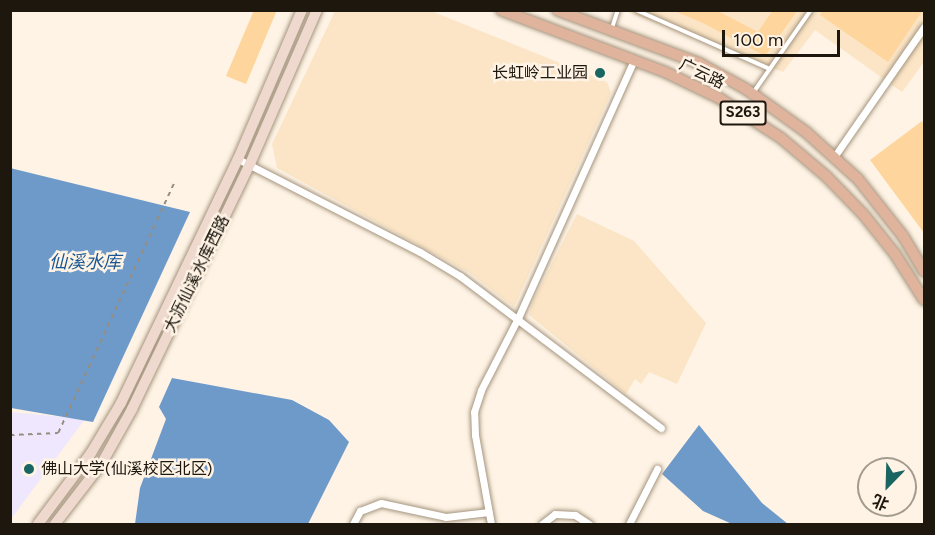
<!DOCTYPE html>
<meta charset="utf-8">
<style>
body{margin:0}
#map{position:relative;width:935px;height:535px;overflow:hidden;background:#fef3e5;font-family:Figtree,"Noto Sans SC",sans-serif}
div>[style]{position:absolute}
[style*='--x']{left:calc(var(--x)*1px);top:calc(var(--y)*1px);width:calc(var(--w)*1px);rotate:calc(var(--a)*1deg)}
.built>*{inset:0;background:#fbe5c6}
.education>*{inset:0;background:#eee7fd}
.water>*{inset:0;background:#6e9aca}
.building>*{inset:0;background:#fed59c}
.path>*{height:1.5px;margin-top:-0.75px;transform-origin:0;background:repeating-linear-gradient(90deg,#968d81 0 4.5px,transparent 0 9px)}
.roads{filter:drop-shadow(0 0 2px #a5957e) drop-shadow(0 0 2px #a5957e)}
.lane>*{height:4px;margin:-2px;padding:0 2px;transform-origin:2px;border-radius:2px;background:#fff}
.street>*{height:7px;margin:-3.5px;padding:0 3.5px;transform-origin:3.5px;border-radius:3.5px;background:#fff}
.secondary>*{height:10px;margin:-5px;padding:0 5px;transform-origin:5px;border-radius:5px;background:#efd9ce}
.primary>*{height:10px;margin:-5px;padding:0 5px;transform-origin:5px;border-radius:5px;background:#e0b39d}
.dots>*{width:16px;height:16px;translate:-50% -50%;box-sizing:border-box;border:3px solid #fef3e5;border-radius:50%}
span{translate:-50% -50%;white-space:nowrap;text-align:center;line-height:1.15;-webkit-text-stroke:5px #fef3e5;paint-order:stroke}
.shield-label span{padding:2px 4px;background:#fef3e5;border:2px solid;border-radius:4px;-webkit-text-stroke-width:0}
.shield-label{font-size:15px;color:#1d170e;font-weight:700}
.poi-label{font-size:16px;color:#1d170e}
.right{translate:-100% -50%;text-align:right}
.left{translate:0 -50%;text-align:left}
.street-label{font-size:16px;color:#1d170e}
.water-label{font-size:18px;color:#185794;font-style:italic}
.frame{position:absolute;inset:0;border:12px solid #1d170e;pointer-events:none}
.north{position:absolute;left:857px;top:457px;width:60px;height:60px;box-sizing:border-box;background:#fef3e5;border:2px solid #a49b8f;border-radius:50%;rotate:203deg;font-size:16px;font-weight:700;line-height:24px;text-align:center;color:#1d170e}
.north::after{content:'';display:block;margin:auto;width:21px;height:27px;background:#186561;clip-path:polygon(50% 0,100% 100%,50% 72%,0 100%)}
.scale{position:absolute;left:722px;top:30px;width:118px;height:27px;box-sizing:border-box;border:3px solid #1d170e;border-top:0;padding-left:8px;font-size:18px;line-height:21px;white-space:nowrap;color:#1d170e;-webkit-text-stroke:4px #fef3e5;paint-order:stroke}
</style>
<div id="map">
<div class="built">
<i style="clip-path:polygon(335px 11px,431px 11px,607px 82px,611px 93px,514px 307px,470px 273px,277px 168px,272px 144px)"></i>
<i style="clip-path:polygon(625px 11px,924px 11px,924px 62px,902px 92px,815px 30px,783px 72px)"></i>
<i style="clip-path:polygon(577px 214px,634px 241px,706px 323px,677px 384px,649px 372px,641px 384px,635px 379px,626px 394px,529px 315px,532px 303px)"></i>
</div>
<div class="education">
<i style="clip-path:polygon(11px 412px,85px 419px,11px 519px)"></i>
</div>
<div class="water">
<i style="clip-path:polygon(10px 168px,190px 212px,93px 422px,11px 408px)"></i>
<i style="clip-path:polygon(172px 378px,292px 400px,329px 420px,349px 442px,308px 524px,135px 524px,140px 488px,166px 419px,159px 407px)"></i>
<i style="clip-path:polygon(699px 425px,762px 503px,788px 524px,732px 524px,703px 511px,662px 474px)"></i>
</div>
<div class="building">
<i style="clip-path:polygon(254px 10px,277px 10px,246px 84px,226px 76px)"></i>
<i style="clip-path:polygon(672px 10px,716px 10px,758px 32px,773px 10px,798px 10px,765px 56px,703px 23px)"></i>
<i style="clip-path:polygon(823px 10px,923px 10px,888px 62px,820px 15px)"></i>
<i style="clip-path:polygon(922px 121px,924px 125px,924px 233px,870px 160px)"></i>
</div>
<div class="path">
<i style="--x:10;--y:435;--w:48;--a:-2.4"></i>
<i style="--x:58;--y:433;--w:278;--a:-65.1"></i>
</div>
<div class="roads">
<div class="lane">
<i style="--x:636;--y:10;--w:146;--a:23.8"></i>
<i style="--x:612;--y:28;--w:19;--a:-72"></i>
<i style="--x:753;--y:93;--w:101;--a:-55.1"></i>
</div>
<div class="street">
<i style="--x:834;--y:157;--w:158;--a:-55.3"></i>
<i style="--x:238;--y:159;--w:204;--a:27.1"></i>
<i style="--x:420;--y:252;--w:47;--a:31"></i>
<i style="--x:460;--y:276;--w:252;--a:37.1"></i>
<i style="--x:353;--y:524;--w:15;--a:-62"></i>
<i style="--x:360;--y:511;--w:22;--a:-21"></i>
<i style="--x:381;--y:503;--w:66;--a:12.2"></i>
<i style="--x:446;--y:517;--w:43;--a:-6.6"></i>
<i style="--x:491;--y:524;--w:90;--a:-100.2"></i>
<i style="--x:475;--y:435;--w:23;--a:-92"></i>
<i style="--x:474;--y:412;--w:23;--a:-72"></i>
<i style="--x:481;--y:390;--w:81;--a:-62.8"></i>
<i style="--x:518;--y:318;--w:283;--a:-65.8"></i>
<i style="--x:542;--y:524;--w:16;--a:-38"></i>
<i style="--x:555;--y:514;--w:20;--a:3"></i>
<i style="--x:575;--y:515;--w:17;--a:33"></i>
<i style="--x:629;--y:524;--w:62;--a:-63"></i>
</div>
<div class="secondary">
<i style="--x:38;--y:524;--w:89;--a:-53.3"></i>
<i style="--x:91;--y:453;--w:58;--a:-59"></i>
<i style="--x:121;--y:403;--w:271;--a:-64.4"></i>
<i style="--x:238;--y:159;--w:162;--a:-66.8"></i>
<i style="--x:55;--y:524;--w:77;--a:-52.4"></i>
<i style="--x:102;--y:463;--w:62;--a:-60.9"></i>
<i style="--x:132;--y:409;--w:272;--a:-64.3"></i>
<i style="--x:250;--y:164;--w:168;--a:-66.5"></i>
</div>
<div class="primary">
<i style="--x:501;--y:10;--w:175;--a:20.7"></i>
<i style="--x:665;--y:72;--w:60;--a:25.7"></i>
<i style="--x:719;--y:98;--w:74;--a:32.8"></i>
<i style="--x:781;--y:138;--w:59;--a:40.2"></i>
<i style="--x:826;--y:176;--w:53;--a:45.8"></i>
<i style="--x:863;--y:214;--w:51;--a:51.3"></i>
<i style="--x:895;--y:254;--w:54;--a:57.8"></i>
<i style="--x:557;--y:10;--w:152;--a:20.5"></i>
<i style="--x:699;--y:63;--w:54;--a:29"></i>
<i style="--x:746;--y:89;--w:74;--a:35.6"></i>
<i style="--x:806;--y:132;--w:70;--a:42.1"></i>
<i style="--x:858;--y:179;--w:73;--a:51.7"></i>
<i style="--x:903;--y:236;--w:41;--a:59"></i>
</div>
</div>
<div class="dots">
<i style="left:600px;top:73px;background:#186561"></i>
<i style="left:29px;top:469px;background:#186561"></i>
</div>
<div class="shield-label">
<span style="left:743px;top:113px">S263</span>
</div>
<div class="poi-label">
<span class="right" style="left:588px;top:73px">长虹岭工业园</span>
<span class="left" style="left:41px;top:469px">佛山大学(仙溪校区北区)</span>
</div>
<div class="street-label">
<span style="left:702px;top:74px;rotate:26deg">广云路</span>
<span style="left:197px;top:274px;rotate:-64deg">大沥仙溪水库西路</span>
</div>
<div class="water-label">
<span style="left:85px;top:262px">仙溪水库</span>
</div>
<div class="frame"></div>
<div class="north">北</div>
<div class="scale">100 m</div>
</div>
